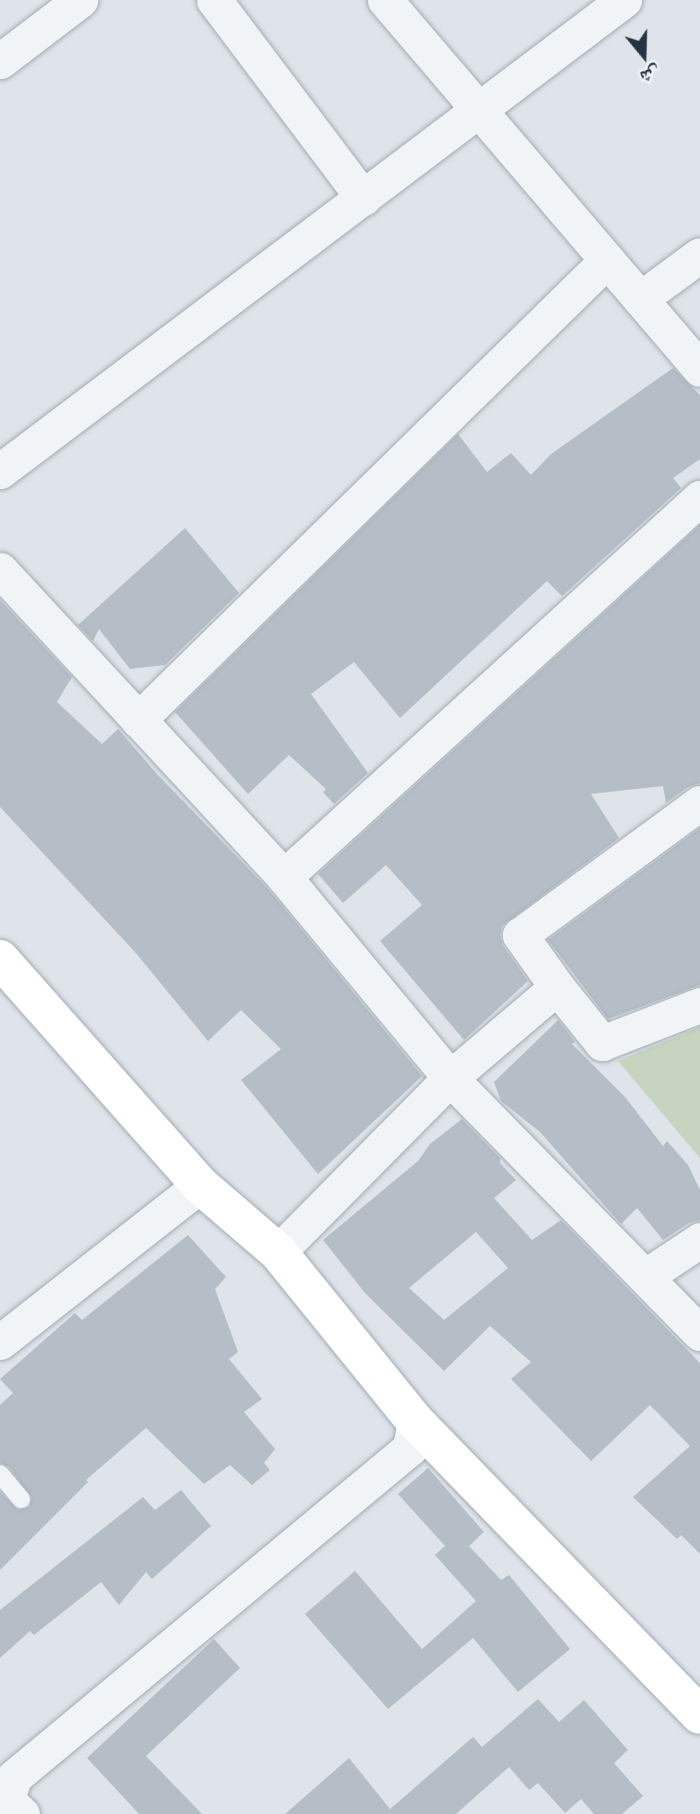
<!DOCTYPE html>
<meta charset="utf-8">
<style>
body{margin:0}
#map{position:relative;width:700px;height:1814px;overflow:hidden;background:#dee4e9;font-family:"Public Sans","Noto Naskh Arabic",sans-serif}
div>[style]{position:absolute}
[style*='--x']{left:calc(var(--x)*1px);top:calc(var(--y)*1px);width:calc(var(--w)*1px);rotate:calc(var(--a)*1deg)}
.green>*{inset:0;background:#c7d4bf}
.building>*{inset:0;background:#b5bec7}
.roads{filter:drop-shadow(0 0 2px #a3abb4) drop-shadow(0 0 2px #a3abb4)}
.lane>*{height:18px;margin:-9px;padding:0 9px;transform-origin:9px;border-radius:9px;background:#f1f4f7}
.street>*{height:35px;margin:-17.5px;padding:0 17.5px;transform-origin:17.5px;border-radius:17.5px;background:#f1f4f7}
.secondary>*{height:38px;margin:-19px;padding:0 19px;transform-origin:19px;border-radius:19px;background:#fff}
span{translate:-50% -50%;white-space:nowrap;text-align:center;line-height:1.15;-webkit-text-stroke:5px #eef3f7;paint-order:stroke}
.north{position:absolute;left:609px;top:21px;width:70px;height:70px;-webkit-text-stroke:5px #eef3f7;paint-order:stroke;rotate:161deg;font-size:19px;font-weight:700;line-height:28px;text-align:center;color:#263342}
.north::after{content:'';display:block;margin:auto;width:24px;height:32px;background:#263342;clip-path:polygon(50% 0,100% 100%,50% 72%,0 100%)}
</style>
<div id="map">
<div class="green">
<i style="clip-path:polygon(700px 1027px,700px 1158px,618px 1061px)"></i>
</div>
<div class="building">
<i style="clip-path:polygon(673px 368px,700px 395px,700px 459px,673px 478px,681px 488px,562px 596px,547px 581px,400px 718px,354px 662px,311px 694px,368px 773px,334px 804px,323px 792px,326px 789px,289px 755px,248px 794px,175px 712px,458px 434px,487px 472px,511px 453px,531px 475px,551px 454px)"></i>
<i style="clip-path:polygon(700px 525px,700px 783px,688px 787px,666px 803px,663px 786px,591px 794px,619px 838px,502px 926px,500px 936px,503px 946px,528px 981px,464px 1040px,380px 941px,422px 905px,386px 865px,343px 903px,318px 874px)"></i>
<i style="clip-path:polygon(185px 528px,239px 593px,165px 665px,130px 669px,99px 629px,93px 641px,78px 625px)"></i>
<i style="clip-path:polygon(0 600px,72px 677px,57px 702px,102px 744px,118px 729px,157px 774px,269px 890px,422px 1076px,318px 1174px,241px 1080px,281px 1049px,241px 1010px,208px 1041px,135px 952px,0 807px)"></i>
<i style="clip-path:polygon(700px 828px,700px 985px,608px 1019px,548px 940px)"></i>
<i style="clip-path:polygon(558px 1020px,575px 1042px,572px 1044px,625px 1097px,663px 1146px,667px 1141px,688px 1165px,700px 1190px,700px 1220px,689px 1223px,663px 1240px,637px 1208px,621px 1224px,540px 1132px,501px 1101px,494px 1082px)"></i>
<i style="clip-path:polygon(evenodd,462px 1119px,500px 1158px,500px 1163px,516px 1180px,494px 1198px,532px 1240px,561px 1220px,700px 1363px,700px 1554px,681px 1535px,677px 1539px,633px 1497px,690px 1446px,650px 1405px,591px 1461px,511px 1379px,531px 1362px,490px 1326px,444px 1371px,365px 1293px,323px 1240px,418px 1161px,430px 1144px,462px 1119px,476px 1232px,508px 1268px,444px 1320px,409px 1288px,476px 1232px)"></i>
<i style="clip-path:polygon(188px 1235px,226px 1277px,215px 1289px,238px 1352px,229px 1359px,262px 1399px,244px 1412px,275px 1449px,264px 1463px,270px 1470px,252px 1485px,230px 1465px,204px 1484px,146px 1428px,86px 1480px,88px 1482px,0 1570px,0 1492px,18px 1510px,29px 1507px,32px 1498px,9px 1467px,0 1463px,0 1405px,13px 1393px,0 1379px,75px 1313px,82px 1320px)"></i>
<i style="clip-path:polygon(428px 1468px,484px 1532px,469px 1546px,501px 1580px,509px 1575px,570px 1649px,518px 1692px,473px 1638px,388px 1709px,305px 1614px,355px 1571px,422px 1649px,476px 1601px,435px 1555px,445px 1546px,398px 1494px)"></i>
<i style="clip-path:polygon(181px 1490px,211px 1526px,152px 1579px,146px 1572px,119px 1605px,101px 1582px,34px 1635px,30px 1631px,0 1658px,0 1610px,143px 1497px,155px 1510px)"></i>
<i style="clip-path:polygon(214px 1639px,240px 1668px,146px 1756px,202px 1814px,139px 1814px,87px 1758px)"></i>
<i style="clip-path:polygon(538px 1699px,559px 1722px,584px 1700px,628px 1750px,614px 1763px,643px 1796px,622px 1814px,594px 1814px,581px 1799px,565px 1813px,538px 1783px,529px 1790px,509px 1767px,456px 1814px,285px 1814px,349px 1758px,390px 1809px,473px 1737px,482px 1747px)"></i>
</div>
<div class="roads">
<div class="lane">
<i style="--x:0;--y:1474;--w:33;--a:50"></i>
</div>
<div class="street">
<i style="--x:214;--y:0;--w:248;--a:53"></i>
<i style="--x:385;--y:0;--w:485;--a:49.5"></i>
<i style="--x:0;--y:61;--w:101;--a:-37.3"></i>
<i style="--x:640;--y:299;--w:74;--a:-36.3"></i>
<i style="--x:0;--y:471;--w:782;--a:-37.05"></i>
<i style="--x:0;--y:570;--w:418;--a:47.2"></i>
<i style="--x:284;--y:877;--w:261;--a:50.4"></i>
<i style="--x:450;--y:1078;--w:357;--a:45.6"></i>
<i style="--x:138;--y:720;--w:657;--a:-44.44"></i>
<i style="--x:284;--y:877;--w:563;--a:-42.34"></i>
<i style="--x:557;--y:987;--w:64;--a:-125.4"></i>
<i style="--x:520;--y:935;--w:223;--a:-36.3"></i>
<i style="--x:278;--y:1252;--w:245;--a:-45.3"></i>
<i style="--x:450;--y:1078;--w:140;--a:-40.4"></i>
<i style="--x:557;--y:987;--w:72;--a:51.2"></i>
<i style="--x:602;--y:1043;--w:105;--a:-21.2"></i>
<i style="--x:646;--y:1276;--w:65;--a:-33.7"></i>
<i style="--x:0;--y:1342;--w:254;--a:-38.1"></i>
<i style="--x:22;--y:1814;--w:13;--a:-138"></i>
<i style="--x:12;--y:1805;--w:10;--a:-114"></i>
<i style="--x:8;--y:1796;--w:20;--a:-72"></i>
<i style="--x:14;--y:1777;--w:515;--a:-39.72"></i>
<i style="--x:410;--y:1448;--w:27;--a:-80"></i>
</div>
<div class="secondary">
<i style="--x:0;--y:959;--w:302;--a:48.5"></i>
<i style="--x:200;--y:1185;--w:103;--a:40.7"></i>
<i style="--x:278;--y:1252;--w:218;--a:51"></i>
<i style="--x:415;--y:1421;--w:409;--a:45.9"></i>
</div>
</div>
<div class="north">ش</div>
</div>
